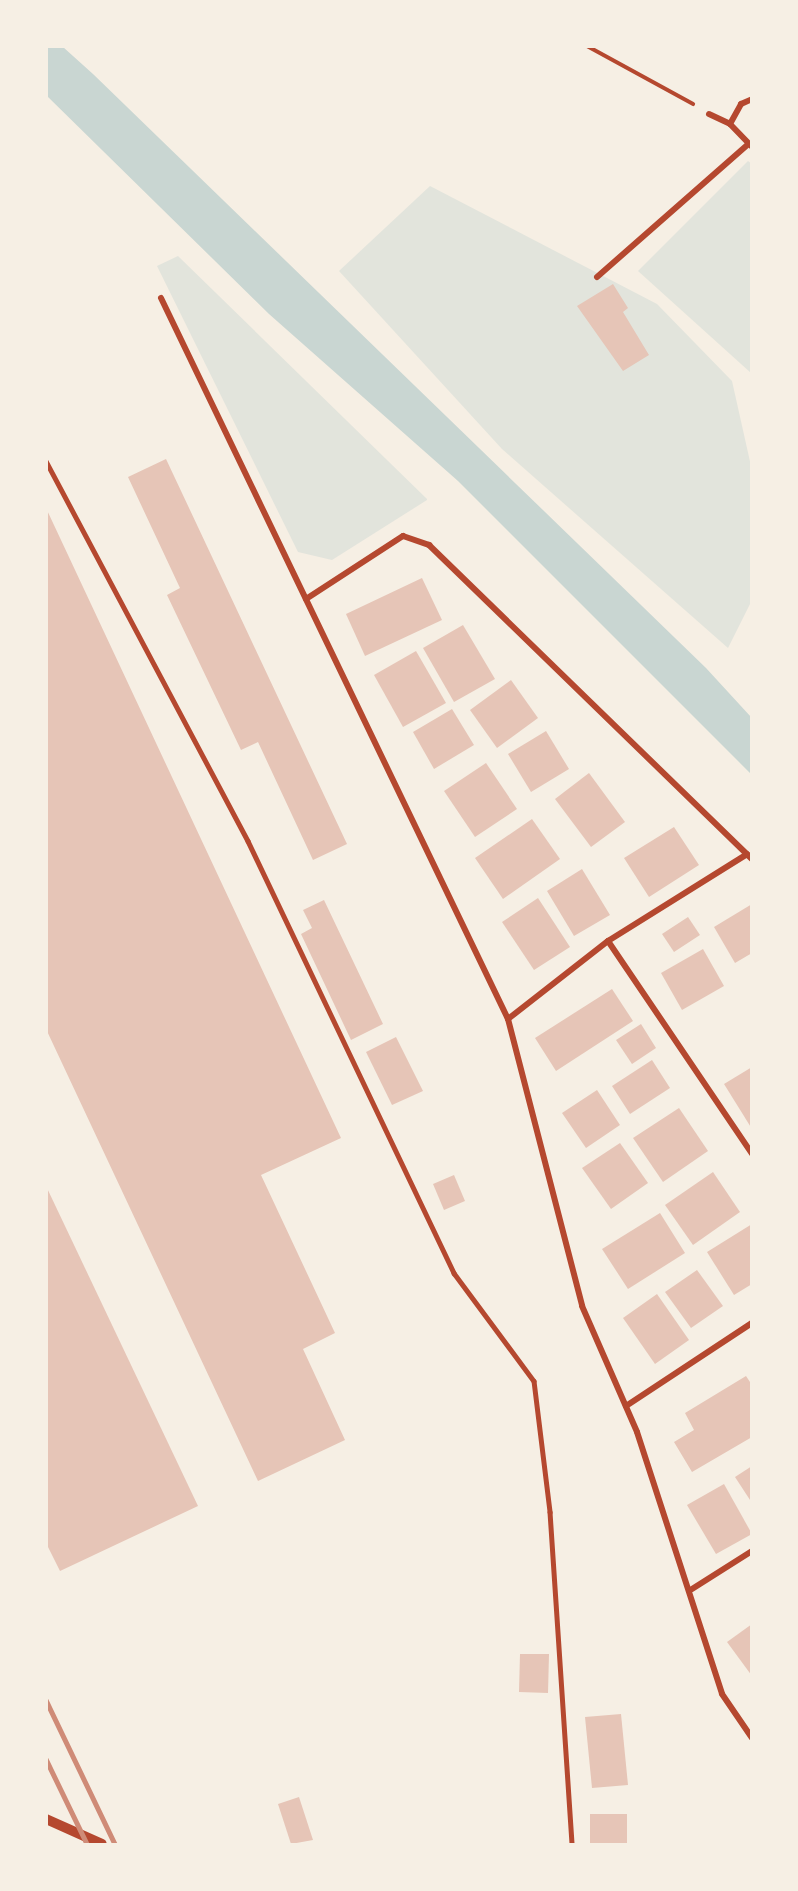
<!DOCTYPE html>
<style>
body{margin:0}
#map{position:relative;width:798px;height:1891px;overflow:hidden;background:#f6efe4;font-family:Karla,sans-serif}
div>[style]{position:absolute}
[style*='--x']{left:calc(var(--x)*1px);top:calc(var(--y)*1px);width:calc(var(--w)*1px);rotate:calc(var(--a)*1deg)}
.green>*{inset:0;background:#e2e4dc}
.water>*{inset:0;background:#c9d6d2}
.building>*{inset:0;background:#e6c5b7}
.path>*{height:4px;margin:-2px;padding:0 2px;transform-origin:2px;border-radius:2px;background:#b5482f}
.service>*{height:4.5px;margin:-2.25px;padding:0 2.25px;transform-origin:2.25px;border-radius:2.25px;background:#b5482f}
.minor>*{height:6px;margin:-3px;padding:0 3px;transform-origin:3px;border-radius:3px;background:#b5482f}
.tertiary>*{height:10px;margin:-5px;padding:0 5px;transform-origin:5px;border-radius:5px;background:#b5482f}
.rail>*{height:4.5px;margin:-2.25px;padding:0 2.25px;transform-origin:2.25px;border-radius:2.25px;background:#cf8b77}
span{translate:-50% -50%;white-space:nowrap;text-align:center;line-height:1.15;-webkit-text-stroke:5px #f6efe4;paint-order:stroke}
.frame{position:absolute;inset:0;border:48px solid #f6efe4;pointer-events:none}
</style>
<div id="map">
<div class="green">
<i style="clip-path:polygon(748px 161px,752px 164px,751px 373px,638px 271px)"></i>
<i style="clip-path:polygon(430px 186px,657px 304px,732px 381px,751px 466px,751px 602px,728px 648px,502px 449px,339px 271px)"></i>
<i style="clip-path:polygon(178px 256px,427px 499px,427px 500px,332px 560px,298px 552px,157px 266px)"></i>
</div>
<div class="water">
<i style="clip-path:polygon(46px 47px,63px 47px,93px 74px,706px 668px,751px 717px,751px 774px,458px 481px,269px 314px,47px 96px)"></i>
</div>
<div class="building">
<i style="clip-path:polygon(613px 284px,628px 308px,623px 312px,649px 355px,623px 371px,577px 306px)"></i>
<i style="clip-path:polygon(166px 459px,347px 844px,313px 860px,258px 742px,241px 750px,167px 595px,180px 588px,128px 477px)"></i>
<i style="clip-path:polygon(46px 508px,341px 1138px,261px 1175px,335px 1333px,303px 1349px,345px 1440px,258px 1481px,46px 1029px)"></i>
<i style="clip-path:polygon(422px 578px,442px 620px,365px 656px,346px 614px)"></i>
<i style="clip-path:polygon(463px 625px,495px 679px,454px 702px,423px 648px)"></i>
<i style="clip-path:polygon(416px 651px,446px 703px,403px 727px,374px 675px)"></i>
<i style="clip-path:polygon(511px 680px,538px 718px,497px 748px,470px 710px)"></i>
<i style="clip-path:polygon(452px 709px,474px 745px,434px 769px,413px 732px)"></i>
<i style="clip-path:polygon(546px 731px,569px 769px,531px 792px,508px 754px)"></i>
<i style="clip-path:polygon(486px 763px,517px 809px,475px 837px,444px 791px)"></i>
<i style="clip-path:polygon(589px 773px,625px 822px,591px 847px,555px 799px)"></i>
<i style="clip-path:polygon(532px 819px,560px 859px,503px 899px,475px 858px)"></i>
<i style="clip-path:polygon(674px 827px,699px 865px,649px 897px,624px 858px)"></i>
<i style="clip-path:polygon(582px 869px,610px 915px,574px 936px,547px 891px)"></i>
<i style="clip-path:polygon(538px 898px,570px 947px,534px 970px,502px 922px)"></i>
<i style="clip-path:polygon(324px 900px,383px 1024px,351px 1040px,301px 934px,312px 928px,303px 910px)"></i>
<i style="clip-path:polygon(752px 904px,752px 953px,735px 963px,714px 927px)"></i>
<i style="clip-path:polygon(688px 917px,700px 935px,674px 952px,662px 934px)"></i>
<i style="clip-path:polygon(703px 949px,724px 986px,682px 1010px,661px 973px)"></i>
<i style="clip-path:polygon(612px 989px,633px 1021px,556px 1071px,535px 1038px)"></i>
<i style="clip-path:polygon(641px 1024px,656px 1048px,632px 1064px,616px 1040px)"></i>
<i style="clip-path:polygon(396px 1037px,423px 1091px,392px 1105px,366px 1052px)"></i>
<i style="clip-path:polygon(652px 1060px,670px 1088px,630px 1114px,612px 1086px)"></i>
<i style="clip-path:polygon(752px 1067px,752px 1129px,724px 1084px)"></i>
<i style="clip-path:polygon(597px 1090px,620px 1125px,586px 1148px,562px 1113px)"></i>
<i style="clip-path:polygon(679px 1108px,708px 1151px,663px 1182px,633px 1138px)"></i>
<i style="clip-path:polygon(620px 1143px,648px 1183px,611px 1209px,582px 1168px)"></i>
<i style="clip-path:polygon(713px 1172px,740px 1212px,693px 1245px,665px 1205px)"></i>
<i style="clip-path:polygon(454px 1175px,465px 1201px,444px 1210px,433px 1184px)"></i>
<i style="clip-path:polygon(46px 1186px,198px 1506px,60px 1571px,46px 1543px)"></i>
<i style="clip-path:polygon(660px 1213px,685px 1253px,628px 1289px,602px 1249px)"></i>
<i style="clip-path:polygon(752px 1224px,752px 1284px,734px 1295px,707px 1252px)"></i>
<i style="clip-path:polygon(697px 1270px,723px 1306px,691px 1328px,665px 1292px)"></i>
<i style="clip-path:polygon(657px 1294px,689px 1340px,655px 1364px,623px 1318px)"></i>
<i style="clip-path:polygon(746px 1376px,752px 1385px,752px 1437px,692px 1472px,674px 1442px,694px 1430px,685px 1413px)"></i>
<i style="clip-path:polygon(752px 1466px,752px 1503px,735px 1477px)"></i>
<i style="clip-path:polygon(724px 1484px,752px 1534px,716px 1554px,687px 1505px)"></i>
<i style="clip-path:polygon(752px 1624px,752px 1676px,727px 1642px)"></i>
<i style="clip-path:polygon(520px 1654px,549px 1654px,548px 1693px,519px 1692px)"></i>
<i style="clip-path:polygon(621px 1714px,628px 1785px,592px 1788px,585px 1717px)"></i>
<i style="clip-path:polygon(299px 1797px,313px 1840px,291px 1844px,278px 1804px)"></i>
<i style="clip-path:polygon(590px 1814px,627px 1814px,627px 1844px,590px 1844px)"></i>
</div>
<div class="path">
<i style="--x:587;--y:46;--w:121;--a:28.7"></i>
</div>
<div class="service">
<i style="--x:46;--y:461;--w:430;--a:62"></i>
<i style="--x:248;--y:841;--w:479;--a:64.5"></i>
<i style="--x:454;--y:1273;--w:134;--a:53.5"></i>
<i style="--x:534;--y:1381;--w:132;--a:83"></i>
<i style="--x:550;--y:1512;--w:333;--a:86.2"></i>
</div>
<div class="minor">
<i style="--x:709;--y:114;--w:23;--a:25"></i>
<i style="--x:730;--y:124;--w:32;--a:46"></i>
<i style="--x:730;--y:124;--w:23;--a:-61"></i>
<i style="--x:741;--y:104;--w:12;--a:-24"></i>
<i style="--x:597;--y:277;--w:200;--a:-41.3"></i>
<i style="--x:161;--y:298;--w:800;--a:64.3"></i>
<i style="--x:508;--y:1019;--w:296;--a:75.5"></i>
<i style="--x:582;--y:1306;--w:137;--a:66.4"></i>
<i style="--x:637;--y:1432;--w:275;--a:72"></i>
<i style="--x:722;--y:1694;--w:53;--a:55.7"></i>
<i style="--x:306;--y:599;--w:116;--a:-33"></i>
<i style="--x:403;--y:536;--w:28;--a:19"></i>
<i style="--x:429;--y:545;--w:450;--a:44.2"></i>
<i style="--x:608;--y:941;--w:257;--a:55.9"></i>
<i style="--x:508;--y:1019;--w:127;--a:-38"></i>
<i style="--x:608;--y:941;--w:164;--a:-32"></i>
<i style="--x:626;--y:1406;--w:151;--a:-33.4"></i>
<i style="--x:692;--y:1589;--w:71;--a:-32.3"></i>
</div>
<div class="tertiary">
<i style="--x:46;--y:1819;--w:61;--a:24.1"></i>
</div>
<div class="rail">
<i style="--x:46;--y:1700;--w:160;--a:64.4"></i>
<i style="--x:46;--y:1759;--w:94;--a:64.2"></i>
</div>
<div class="frame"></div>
</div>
